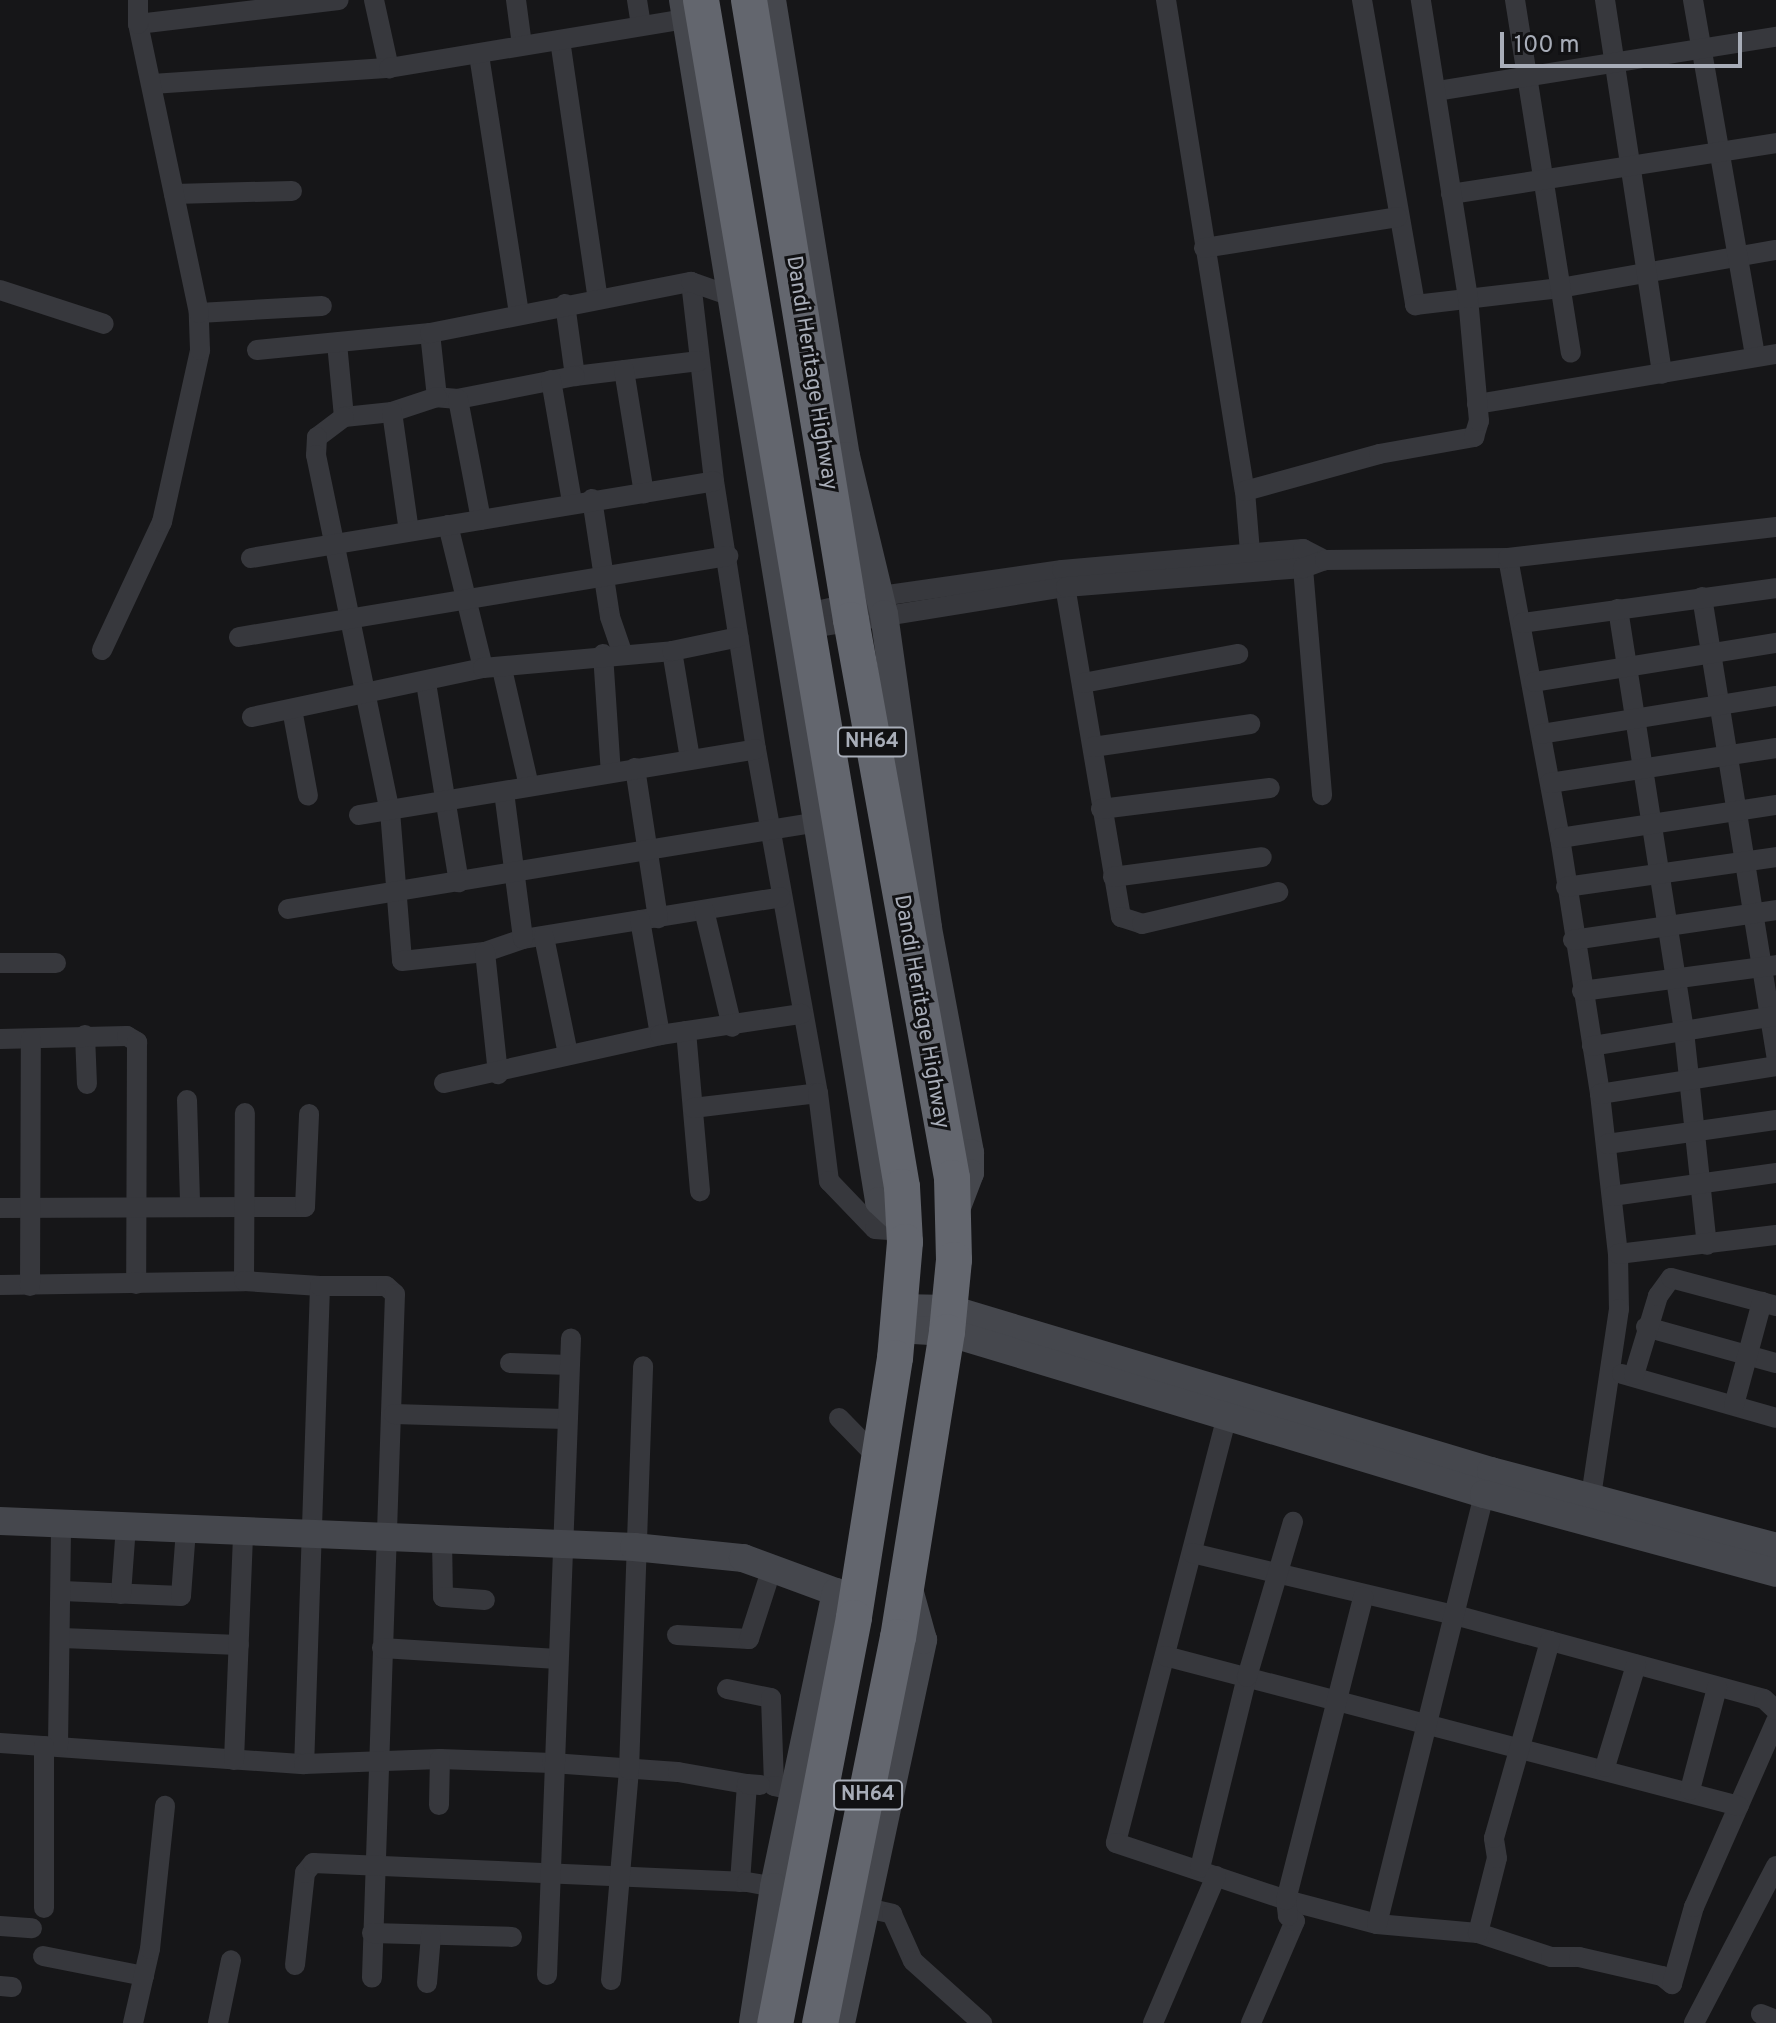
<!DOCTYPE html>
<style>
body{margin:0}
#map{position:relative;width:1776px;height:2023px;overflow:hidden;background:#161618;font-family:Overpass,sans-serif}
div>[style]{position:absolute}
[style*='--x']{left:calc(var(--x)*1px);top:calc(var(--y)*1px);width:calc(var(--w)*1px);rotate:calc(var(--a)*1deg)}
.street>*{height:20px;margin:-10px;padding:0 10px;transform-origin:10px;border-radius:10px;background:#37383d}
.secondary>*{height:28px;margin:-14px;padding:0 14px;transform-origin:14px;border-radius:14px;background:#45474d}
.highway>*{height:36px;margin:-18px;padding:0 18px;transform-origin:18px;border-radius:18px;background:#63666e}
span{translate:-50% -50%;white-space:nowrap;text-align:center;line-height:1.15;-webkit-text-stroke:6px #111113;paint-order:stroke}
.shield-label span{padding:2px 6px;background:#111113;border:2px solid;border-radius:6px;-webkit-text-stroke-width:0}
.shield-label{font-size:20px;color:#a8adb8;font-weight:700}
.street-label{font-size:22px;color:#a8adb8}
.scale{position:absolute;left:1500px;top:32px;width:242px;height:36px;box-sizing:border-box;border:4px solid #a8adb8;border-top:0;padding-left:10px;font-size:24px;line-height:28px;white-space:nowrap;color:#a8adb8;-webkit-text-stroke:6px #111113;paint-order:stroke}
</style>
<div id="map">
<div class="street">
<i style="--x:374;--y:0;--w:70;--a:77.6"></i>
<i style="--x:516;--y:0;--w:45;--a:82.4"></i>
<i style="--x:637;--y:0;--w:24;--a:81"></i>
<i style="--x:1166;--y:0;--w:497;--a:80.9"></i>
<i style="--x:1245;--y:491;--w:61;--a:85.3"></i>
<i style="--x:1362;--y:0;--w:310;--a:80.1"></i>
<i style="--x:1415;--y:305;--w:146;--a:-6.7"></i>
<i style="--x:1560;--y:288;--w:219;--a:-10"></i>
<i style="--x:1515;--y:0;--w:357;--a:81"></i>
<i style="--x:1605;--y:0;--w:378;--a:81.3"></i>
<i style="--x:1693;--y:0;--w:362;--a:80.1"></i>
<i style="--x:138;--y:24;--w:202;--a:-6.8"></i>
<i style="--x:560;--y:40;--w:262;--a:81.7"></i>
<i style="--x:479;--y:55;--w:261;--a:81.2"></i>
<i style="--x:152;--y:84;--w:238;--a:-3.9"></i>
<i style="--x:389;--y:68;--w:301;--a:-9.4"></i>
<i style="--x:1437;--y:91;--w:343;--a:-9.1"></i>
<i style="--x:174;--y:194;--w:118;--a:-1.5"></i>
<i style="--x:1451;--y:194;--w:329;--a:-8.9"></i>
<i style="--x:1204;--y:248;--w:196;--a:-9.1"></i>
<i style="--x:691;--y:282;--w:200;--a:83.4"></i>
<i style="--x:714;--y:481;--w:271;--a:81.1"></i>
<i style="--x:756;--y:749;--w:350;--a:79.8"></i>
<i style="--x:0;--y:290;--w:109;--a:18.1"></i>
<i style="--x:565;--y:304;--w:73;--a:82.1"></i>
<i style="--x:199;--y:313;--w:123;--a:-3.3"></i>
<i style="--x:430;--y:333;--w:64;--a:83.8"></i>
<i style="--x:337;--y:343;--w:74;--a:84.6"></i>
<i style="--x:257;--y:350;--w:174;--a:-5.6"></i>
<i style="--x:430;--y:333;--w:266;--a:-11.1"></i>
<i style="--x:691;--y:282;--w:42;--a:19.3"></i>
<i style="--x:699;--y:361;--w:125;--a:173.1"></i>
<i style="--x:575;--y:376;--w:119;--a:168.9"></i>
<i style="--x:458;--y:399;--w:21;--a:-175"></i>
<i style="--x:437;--y:397;--w:47;--a:161.6"></i>
<i style="--x:392;--y:412;--w:48;--a:174.1"></i>
<i style="--x:344;--y:417;--w:34;--a:143"></i>
<i style="--x:317;--y:437;--w:18;--a:93"></i>
<i style="--x:316;--y:455;--w:364;--a:78.3"></i>
<i style="--x:390;--y:811;--w:150;--a:85.4"></i>
<i style="--x:402;--y:961;--w:83;--a:-6.2"></i>
<i style="--x:485;--y:952;--w:40;--a:-18.9"></i>
<i style="--x:523;--y:939;--w:261;--a:-9.2"></i>
<i style="--x:624;--y:370;--w:125;--a:80.8"></i>
<i style="--x:551;--y:380;--w:124;--a:80.2"></i>
<i style="--x:458;--y:399;--w:123;--a:79.2"></i>
<i style="--x:1477;--y:404;--w:303;--a:-9.5"></i>
<i style="--x:392;--y:412;--w:120;--a:81.9"></i>
<i style="--x:1245;--y:491;--w:139;--a:-15.4"></i>
<i style="--x:1379;--y:454;--w:97;--a:-10.1"></i>
<i style="--x:1474;--y:437;--w:17;--a:-73"></i>
<i style="--x:1479;--y:421;--w:123;--a:-95.1"></i>
<i style="--x:1468;--y:298;--w:302;--a:-99"></i>
<i style="--x:592;--y:499;--w:119;--a:81.3"></i>
<i style="--x:610;--y:617;--w:37;--a:71"></i>
<i style="--x:448;--y:525;--w:147;--a:76.2"></i>
<i style="--x:251;--y:558;--w:469;--a:-9.4"></i>
<i style="--x:1508;--y:558;--w:285;--a:79.5"></i>
<i style="--x:1560;--y:838;--w:259;--a:81.1"></i>
<i style="--x:1600;--y:1094;--w:161;--a:83.6"></i>
<i style="--x:1618;--y:1254;--w:55;--a:89"></i>
<i style="--x:1619;--y:1309;--w:190;--a:98.5"></i>
<i style="--x:1303;--y:568;--w:228;--a:85.2"></i>
<i style="--x:1063;--y:574;--w:348;--a:80.4"></i>
<i style="--x:1121;--y:917;--w:22;--a:18"></i>
<i style="--x:1142;--y:924;--w:140;--a:-13.2"></i>
<i style="--x:1702;--y:597;--w:465;--a:80.8"></i>
<i style="--x:1618;--y:609;--w:427;--a:81.1"></i>
<i style="--x:1684;--y:1031;--w:215;--a:83.9"></i>
<i style="--x:803;--y:614;--w:87;--a:-12.6"></i>
<i style="--x:888;--y:595;--w:176;--a:-8.2"></i>
<i style="--x:1062;--y:570;--w:242;--a:-5"></i>
<i style="--x:1303;--y:549;--w:25;--a:27"></i>
<i style="--x:1522;--y:623;--w:256;--a:-7.8"></i>
<i style="--x:806;--y:629;--w:263;--a:-9.2"></i>
<i style="--x:1066;--y:587;--w:238;--a:-4.6"></i>
<i style="--x:1303;--y:568;--w:23;--a:-20"></i>
<i style="--x:1325;--y:560;--w:183;--a:-0.6"></i>
<i style="--x:1508;--y:558;--w:270;--a:-6.6"></i>
<i style="--x:239;--y:637;--w:496;--a:-9.4"></i>
<i style="--x:102;--y:650;--w:141;--a:-64.9"></i>
<i style="--x:162;--y:522;--w:176;--a:-77.5"></i>
<i style="--x:200;--y:350;--w:37;--a:-92"></i>
<i style="--x:199;--y:313;--w:295;--a:-101.9"></i>
<i style="--x:138;--y:24;--w:24;--a:-90"></i>
<i style="--x:672;--y:651;--w:109;--a:80.5"></i>
<i style="--x:603;--y:654;--w:119;--a:86.2"></i>
<i style="--x:502;--y:669;--w:120;--a:77"></i>
<i style="--x:1534;--y:682;--w:245;--a:-9.2"></i>
<i style="--x:426;--y:683;--w:202;--a:80.6"></i>
<i style="--x:1083;--y:683;--w:158;--a:-10.6"></i>
<i style="--x:292;--y:709;--w:88;--a:79.6"></i>
<i style="--x:252;--y:717;--w:236;--a:-12"></i>
<i style="--x:483;--y:668;--w:190;--a:-5.1"></i>
<i style="--x:672;--y:651;--w:68;--a:-11.8"></i>
<i style="--x:1541;--y:734;--w:238;--a:-9.2"></i>
<i style="--x:1093;--y:747;--w:159;--a:-8.3"></i>
<i style="--x:635;--y:768;--w:152;--a:81.3"></i>
<i style="--x:1550;--y:783;--w:229;--a:-8.8"></i>
<i style="--x:504;--y:792;--w:148;--a:82.6"></i>
<i style="--x:1101;--y:809;--w:170;--a:-7.1"></i>
<i style="--x:359;--y:815;--w:402;--a:-9.4"></i>
<i style="--x:1560;--y:838;--w:219;--a:-8.7"></i>
<i style="--x:1113;--y:877;--w:150;--a:-7.6"></i>
<i style="--x:1566;--y:887;--w:212;--a:-8.1"></i>
<i style="--x:288;--y:909;--w:537;--a:-9.32"></i>
<i style="--x:704;--y:910;--w:120;--a:76.5"></i>
<i style="--x:640;--y:920;--w:117;--a:80.1"></i>
<i style="--x:544;--y:937;--w:119;--a:78.4"></i>
<i style="--x:1573;--y:940;--w:205;--a:-8.4"></i>
<i style="--x:485;--y:952;--w:123;--a:83.9"></i>
<i style="--x:0;--y:963;--w:56;--a:0"></i>
<i style="--x:1582;--y:991;--w:196;--a:-7.6"></i>
<i style="--x:686;--y:1031;--w:161;--a:85"></i>
<i style="--x:85;--y:1035;--w:49;--a:87.7"></i>
<i style="--x:0;--y:1039;--w:127;--a:-1.4"></i>
<i style="--x:127;--y:1036;--w:12;--a:31"></i>
<i style="--x:137;--y:1042;--w:242;--a:90.2"></i>
<i style="--x:1592;--y:1046;--w:186;--a:-9.3"></i>
<i style="--x:444;--y:1083;--w:221;--a:-12.5"></i>
<i style="--x:660;--y:1035;--w:143;--a:-8.5"></i>
<i style="--x:1600;--y:1094;--w:178;--a:-9"></i>
<i style="--x:187;--y:1100;--w:104;--a:88.3"></i>
<i style="--x:693;--y:1108;--w:126;--a:-6.8"></i>
<i style="--x:818;--y:1093;--w:89;--a:82.9"></i>
<i style="--x:829;--y:1181;--w:66;--a:46.2"></i>
<i style="--x:875;--y:1229;--w:29;--a:4"></i>
<i style="--x:1607;--y:1144;--w:171;--a:-8.1"></i>
<i style="--x:1612;--y:1196;--w:166;--a:-8"></i>
<i style="--x:0;--y:1208;--w:305;--a:-0.2"></i>
<i style="--x:305;--y:1207;--w:93;--a:-87.5"></i>
<i style="--x:1618;--y:1254;--w:159;--a:-6.9"></i>
<i style="--x:244;--y:1281;--w:168;--a:-89.7"></i>
<i style="--x:0;--y:1285;--w:244;--a:-0.9"></i>
<i style="--x:244;--y:1281;--w:76;--a:3.8"></i>
<i style="--x:320;--y:1286;--w:478;--a:91.9"></i>
<i style="--x:30;--y:1286;--w:247;--a:-89.8"></i>
<i style="--x:320;--y:1286;--w:66;--a:0"></i>
<i style="--x:386;--y:1286;--w:12;--a:42"></i>
<i style="--x:395;--y:1294;--w:684;--a:91.93"></i>
<i style="--x:1646;--y:1327;--w:135;--a:15.5"></i>
<i style="--x:510;--y:1363;--w:59;--a:1.9"></i>
<i style="--x:1622;--y:1374;--w:160;--a:15.9"></i>
<i style="--x:1634;--y:1375;--w:83;--a:-73.1"></i>
<i style="--x:1658;--y:1296;--w:22;--a:-54"></i>
<i style="--x:1671;--y:1278;--w:109;--a:14.9"></i>
<i style="--x:1734;--y:1405;--w:107;--a:-74.8"></i>
<i style="--x:394;--y:1414;--w:172;--a:1.7"></i>
<i style="--x:1227;--y:1416;--w:441;--a:104.6"></i>
<i style="--x:1116;--y:1843;--w:179;--a:18.5"></i>
<i style="--x:1286;--y:1900;--w:94;--a:14.8"></i>
<i style="--x:1377;--y:1924;--w:101;--a:5.1"></i>
<i style="--x:1478;--y:1933;--w:77;--a:18.2"></i>
<i style="--x:1551;--y:1957;--w:28;--a:0"></i>
<i style="--x:1579;--y:1957;--w:85;--a:12.9"></i>
<i style="--x:1662;--y:1976;--w:13;--a:39"></i>
<i style="--x:1672;--y:1984;--w:80;--a:-74.1"></i>
<i style="--x:1694;--y:1907;--w:203;--a:-66.2"></i>
<i style="--x:839;--y:1418;--w:57;--a:45.7"></i>
<i style="--x:442;--y:1539;--w:58;--a:89"></i>
<i style="--x:443;--y:1597;--w:42;--a:4.1"></i>
<i style="--x:1192;--y:1553;--w:270;--a:13.3"></i>
<i style="--x:1455;--y:1615;--w:320;--a:15.2"></i>
<i style="--x:1764;--y:1699;--w:16;--a:43"></i>
<i style="--x:62;--y:1591;--w:119;--a:2.4"></i>
<i style="--x:181;--y:1596;--w:67;--a:-85.7"></i>
<i style="--x:121;--y:1594;--w:68;--a:-85.8"></i>
<i style="--x:677;--y:1635;--w:72;--a:3.2"></i>
<i style="--x:749;--y:1639;--w:71;--a:-72.1"></i>
<i style="--x:62;--y:1638;--w:177;--a:2.3"></i>
<i style="--x:382;--y:1648;--w:176;--a:3.6"></i>
<i style="--x:1165;--y:1656;--w:593;--a:14.65"></i>
<i style="--x:727;--y:1689;--w:45;--a:11.6"></i>
<i style="--x:771;--y:1698;--w:88;--a:88"></i>
<i style="--x:774;--y:1786;--w:19;--a:12"></i>
<i style="--x:0;--y:1743;--w:305;--a:4"></i>
<i style="--x:304;--y:1764;--w:136;--a:-2.1"></i>
<i style="--x:440;--y:1759;--w:112;--a:2"></i>
<i style="--x:552;--y:1763;--w:126;--a:4.1"></i>
<i style="--x:678;--y:1772;--w:70;--a:9.9"></i>
<i style="--x:58;--y:1746;--w:223;--a:-89.2"></i>
<i style="--x:234;--y:1760;--w:229;--a:-87.7"></i>
<i style="--x:1605;--y:1767;--w:107;--a:-73.1"></i>
<i style="--x:1690;--y:1790;--w:106;--a:-75.2"></i>
<i style="--x:439;--y:1805;--w:46;--a:-88.8"></i>
<i style="--x:1200;--y:1868;--w:197;--a:-76.2"></i>
<i style="--x:1247;--y:1677;--w:162;--a:-73.5"></i>
<i style="--x:740;--y:1882;--w:98;--a:-85.9"></i>
<i style="--x:747;--y:1784;--w:13;--a:4"></i>
<i style="--x:44;--y:1908;--w:162;--a:-90"></i>
<i style="--x:867;--y:1908;--w:26;--a:13"></i>
<i style="--x:892;--y:1914;--w:51;--a:65.9"></i>
<i style="--x:913;--y:1961;--w:93;--a:41.9"></i>
<i style="--x:1377;--y:1924;--w:455;--a:-76"></i>
<i style="--x:0;--y:1926;--w:32;--a:4"></i>
<i style="--x:372;--y:1933;--w:140;--a:1.6"></i>
<i style="--x:1478;--y:1933;--w:77;--a:-75.8"></i>
<i style="--x:1497;--y:1858;--w:20;--a:-99"></i>
<i style="--x:1494;--y:1838;--w:205;--a:-74.1"></i>
<i style="--x:43;--y:1956;--w:103;--a:11.2"></i>
<i style="--x:295;--y:1965;--w:93;--a:-83.8"></i>
<i style="--x:305;--y:1873;--w:13;--a:-51"></i>
<i style="--x:313;--y:1863;--w:434;--a:2.5"></i>
<i style="--x:747;--y:1882;--w:27;--a:10"></i>
<i style="--x:547;--y:1975;--w:637;--a:-87.84"></i>
<i style="--x:611;--y:1980;--w:211;--a:-85.1"></i>
<i style="--x:629;--y:1770;--w:404;--a:-88"></i>
<i style="--x:427;--y:1983;--w:48;--a:-85.2"></i>
<i style="--x:0;--y:1986;--w:12;--a:5"></i>
<i style="--x:1761;--y:2014;--w:16;--a:22"></i>
<i style="--x:133;--y:2023;--w:76;--a:-77.1"></i>
<i style="--x:150;--y:1949;--w:144;--a:-84"></i>
<i style="--x:218;--y:2023;--w:64;--a:-78.3"></i>
<i style="--x:1153;--y:2023;--w:160;--a:-66.8"></i>
<i style="--x:1251;--y:2023;--w:111;--a:-66.7"></i>
<i style="--x:1295;--y:1921;--w:9;--a:-144"></i>
<i style="--x:1288;--y:1916;--w:16;--a:-97"></i>
<i style="--x:1286;--y:1900;--w:313;--a:-75.7"></i>
<i style="--x:1694;--y:2023;--w:177;--a:-62.4"></i>
</div>
<div class="secondary">
<i style="--x:683;--y:0;--w:1217;--a:80.73"></i>
<i style="--x:879;--y:1201;--w:34;--a:43"></i>
<i style="--x:772;--y:0;--w:462;--a:80.8"></i>
<i style="--x:846;--y:456;--w:163;--a:76.5"></i>
<i style="--x:884;--y:614;--w:317;--a:82"></i>
<i style="--x:928;--y:928;--w:229;--a:79.4"></i>
<i style="--x:970;--y:1153;--w:20;--a:90"></i>
<i style="--x:970;--y:1173;--w:36;--a:111"></i>
<i style="--x:899;--y:1308;--w:51;--a:1.1"></i>
<i style="--x:950;--y:1309;--w:565;--a:16.67"></i>
<i style="--x:1491;--y:1471;--w:295;--a:14.9"></i>
<i style="--x:897;--y:1329;--w:50;--a:3.4"></i>
<i style="--x:947;--y:1332;--w:561;--a:16.79"></i>
<i style="--x:1484;--y:1494;--w:302;--a:15.1"></i>
<i style="--x:0;--y:1521;--w:635;--a:2.35"></i>
<i style="--x:634;--y:1547;--w:110;--a:5.8"></i>
<i style="--x:743;--y:1558;--w:99;--a:20.1"></i>
<i style="--x:836;--y:1592;--w:301;--a:101.9"></i>
<i style="--x:774;--y:1887;--w:138;--a:98.8"></i>
<i style="--x:841;--y:2023;--w:392;--a:-77.9"></i>
<i style="--x:923;--y:1640;--w:60;--a:-105.4"></i>
</div>
<div class="highway">
<i style="--x:701;--y:0;--w:1204;--a:80.39"></i>
<i style="--x:902;--y:1187;--w:55;--a:86.9"></i>
<i style="--x:905;--y:1242;--w:116;--a:94.9"></i>
<i style="--x:895;--y:1358;--w:263;--a:99"></i>
<i style="--x:854;--y:1618;--w:413;--a:101"></i>
<i style="--x:749;--y:0;--w:628;--a:80.66"></i>
<i style="--x:851;--y:620;--w:567;--a:79.74"></i>
<i style="--x:952;--y:1178;--w:82;--a:88.6"></i>
<i style="--x:954;--y:1260;--w:72;--a:95.6"></i>
<i style="--x:947;--y:1332;--w:309;--a:99.1"></i>
<i style="--x:898;--y:1637;--w:394;--a:101.4"></i>
</div>
<div class="shield-label">
<span style="left:872px;top:742px">NH64</span>
<span style="left:868px;top:1795px">NH64</span>
</div>
<div class="street-label">
<span style="left:811px;top:373px;rotate:81deg">Dandi Heritage Highway</span>
<span style="left:921px;top:1012px;rotate:80deg">Dandi Heritage Highway</span>
</div>
<div class="scale">100 m</div>
</div>
